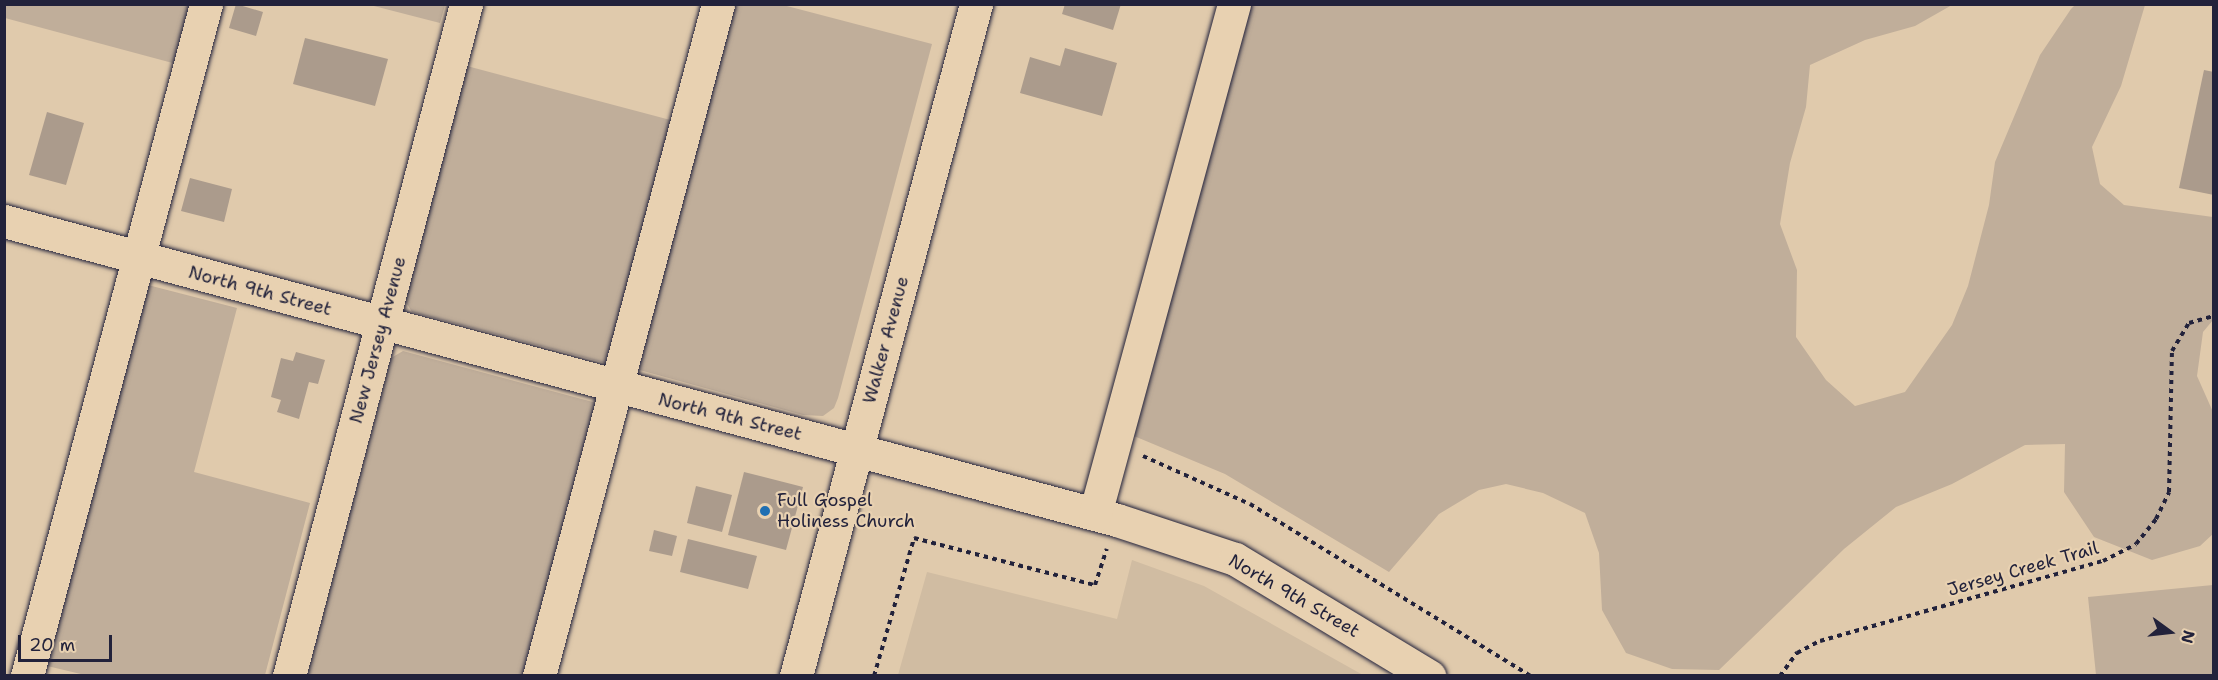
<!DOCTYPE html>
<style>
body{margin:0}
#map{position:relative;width:2218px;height:680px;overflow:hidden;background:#e0caac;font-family:"Shantell Sans",sans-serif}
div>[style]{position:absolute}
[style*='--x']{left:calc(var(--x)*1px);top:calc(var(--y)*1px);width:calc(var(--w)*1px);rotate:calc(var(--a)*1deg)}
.built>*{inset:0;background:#d0bca2}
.green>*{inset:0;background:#c0ae9a}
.building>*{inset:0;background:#ab9b8c}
.path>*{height:4px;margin-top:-2px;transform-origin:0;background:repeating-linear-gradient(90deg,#22223b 0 4.5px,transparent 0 9px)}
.roads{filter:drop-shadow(0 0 2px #22223b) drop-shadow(0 0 2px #22223b)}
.minor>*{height:33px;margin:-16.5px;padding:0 16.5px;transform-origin:16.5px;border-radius:16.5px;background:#e8d1b1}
.dots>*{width:16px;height:16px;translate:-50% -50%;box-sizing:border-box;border:3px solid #e8d1b1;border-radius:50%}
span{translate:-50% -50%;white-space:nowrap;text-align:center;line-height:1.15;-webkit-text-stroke:4.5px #e8d1b1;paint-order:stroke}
.street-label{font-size:18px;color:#22223b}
.poi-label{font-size:18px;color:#22223b}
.left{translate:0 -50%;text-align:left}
.frame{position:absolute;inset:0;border:6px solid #22223b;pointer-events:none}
.north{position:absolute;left:2140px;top:602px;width:60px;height:60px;-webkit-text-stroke:4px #e8d1b1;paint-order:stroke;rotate:105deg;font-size:16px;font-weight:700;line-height:24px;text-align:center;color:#22223b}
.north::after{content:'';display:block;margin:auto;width:21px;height:27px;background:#22223b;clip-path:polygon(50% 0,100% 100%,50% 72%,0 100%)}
.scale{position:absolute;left:18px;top:635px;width:94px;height:27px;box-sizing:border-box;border:3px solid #22223b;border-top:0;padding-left:8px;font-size:18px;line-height:21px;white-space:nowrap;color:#22223b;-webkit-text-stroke:4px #e8d1b1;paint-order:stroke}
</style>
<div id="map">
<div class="built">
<i style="clip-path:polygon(1132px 560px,1204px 586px,1363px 675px,898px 675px,927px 572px,1117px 619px)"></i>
</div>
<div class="green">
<i style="clip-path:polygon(4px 5px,196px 5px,180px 65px,5px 18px)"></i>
<i style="clip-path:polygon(370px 5px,445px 4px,445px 5px,440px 23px)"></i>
<i style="clip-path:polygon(733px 5px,783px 5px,932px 44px,838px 398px,834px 408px,823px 416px,803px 415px,636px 369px)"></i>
<i style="clip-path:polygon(1248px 5px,1952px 5px,1915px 26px,1865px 40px,1810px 65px,1806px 107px,1790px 163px,1780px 224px,1797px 270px,1796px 337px,1826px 380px,1855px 406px,1905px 392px,1952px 325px,1968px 286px,1989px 205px,1995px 162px,2040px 55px,2071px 9px,2075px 5px,2145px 5px,2121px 86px,2092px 147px,2100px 184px,2124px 205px,2213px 217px,2213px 320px,2203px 332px,2197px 376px,2213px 412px,2214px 533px,2200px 546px,2152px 560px,2094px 537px,2064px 492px,2065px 444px,2025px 445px,1952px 484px,1896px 507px,1844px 549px,1719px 670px,1672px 669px,1626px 653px,1602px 610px,1599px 553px,1585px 513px,1543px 493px,1506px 484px,1479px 490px,1439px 514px,1389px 572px,1225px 474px,1134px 436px)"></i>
<i style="clip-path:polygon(467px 66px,678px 122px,613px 365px,412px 312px,404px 299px)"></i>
<i style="clip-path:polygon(144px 284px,237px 308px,194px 472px,310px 503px,265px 675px,85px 675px,43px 665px)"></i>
<i style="clip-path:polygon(403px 351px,604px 405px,532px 675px,307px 676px,391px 358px)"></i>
<i style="clip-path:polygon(2213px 585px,2213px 675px,2096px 675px,2088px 597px)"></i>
</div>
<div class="building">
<i style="clip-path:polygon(236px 4px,263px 12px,256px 36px,229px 28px)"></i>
<i style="clip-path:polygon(1065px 4px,1121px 4px,1113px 30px,1062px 14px)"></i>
<i style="clip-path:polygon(305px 38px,388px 59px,375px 106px,293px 84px)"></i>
<i style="clip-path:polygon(1065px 48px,1117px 63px,1102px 116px,1020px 93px,1030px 57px,1060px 66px)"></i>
<i style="clip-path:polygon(2204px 70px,2214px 72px,2214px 195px,2179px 188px)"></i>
<i style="clip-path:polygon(47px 112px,84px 123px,66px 185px,29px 175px)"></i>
<i style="clip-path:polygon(190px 178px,232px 189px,224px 222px,181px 211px)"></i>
<i style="clip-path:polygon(296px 352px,325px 360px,318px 384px,309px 382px,299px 419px,277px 412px,281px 400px,271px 397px,281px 358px,293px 361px)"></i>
<i style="clip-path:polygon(744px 472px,803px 487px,786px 550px,728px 535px)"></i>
<i style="clip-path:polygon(696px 486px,732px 495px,722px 532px,687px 523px)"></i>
<i style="clip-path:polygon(654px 530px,677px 536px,672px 556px,649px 551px)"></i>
<i style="clip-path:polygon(688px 539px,757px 556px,748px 589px,680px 572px)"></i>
</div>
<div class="path">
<i style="--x:1143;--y:456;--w:117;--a:24.2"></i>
<i style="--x:1250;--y:504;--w:329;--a:31.5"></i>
<i style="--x:874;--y:676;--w:144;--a:-73.8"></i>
<i style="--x:914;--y:538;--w:187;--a:14.6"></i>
<i style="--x:1095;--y:585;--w:38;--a:-72"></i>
<i style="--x:1780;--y:676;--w:29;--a:-54"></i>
<i style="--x:1797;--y:653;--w:26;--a:-28"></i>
<i style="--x:1820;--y:641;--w:294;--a:-15.8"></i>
<i style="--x:2103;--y:561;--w:37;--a:-27"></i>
<i style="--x:2136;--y:544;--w:32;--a:-51"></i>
<i style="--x:2156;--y:519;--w:30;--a:-64"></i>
<i style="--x:2169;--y:492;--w:141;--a:-88.8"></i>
<i style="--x:2172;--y:351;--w:33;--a:-59"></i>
<i style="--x:2189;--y:323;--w:26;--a:-16"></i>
</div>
<div class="roads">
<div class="minor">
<i style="--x:4;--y:221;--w:1152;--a:15.04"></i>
<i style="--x:1117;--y:520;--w:124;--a:18.3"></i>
<i style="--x:1235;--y:559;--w:227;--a:31.1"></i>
<i style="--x:1095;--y:514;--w:529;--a:-74.75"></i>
<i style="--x:27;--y:676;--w:695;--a:-75.08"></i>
<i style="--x:289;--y:676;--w:695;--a:-75.24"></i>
<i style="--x:539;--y:676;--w:695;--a:-75.08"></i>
<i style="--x:796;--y:676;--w:696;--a:-75"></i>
</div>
</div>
<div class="dots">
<i style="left:765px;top:511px;background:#1f6fb2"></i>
</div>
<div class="street-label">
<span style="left:260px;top:291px;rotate:15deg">North 9th Street</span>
<span style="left:378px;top:340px;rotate:-75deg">New Jersey Avenue</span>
<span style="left:886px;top:340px;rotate:-75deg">Walker Avenue</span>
<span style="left:730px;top:417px;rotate:14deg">North 9th Street</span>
<span style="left:2023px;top:569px;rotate:-16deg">Jersey Creek Trail</span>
<span style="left:1294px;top:596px;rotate:30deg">North 9th Street</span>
</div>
<div class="poi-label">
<span class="left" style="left:777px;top:511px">Full Gospel<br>Holiness Church</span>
</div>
<div class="frame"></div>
<div class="north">N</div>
<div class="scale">20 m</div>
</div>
